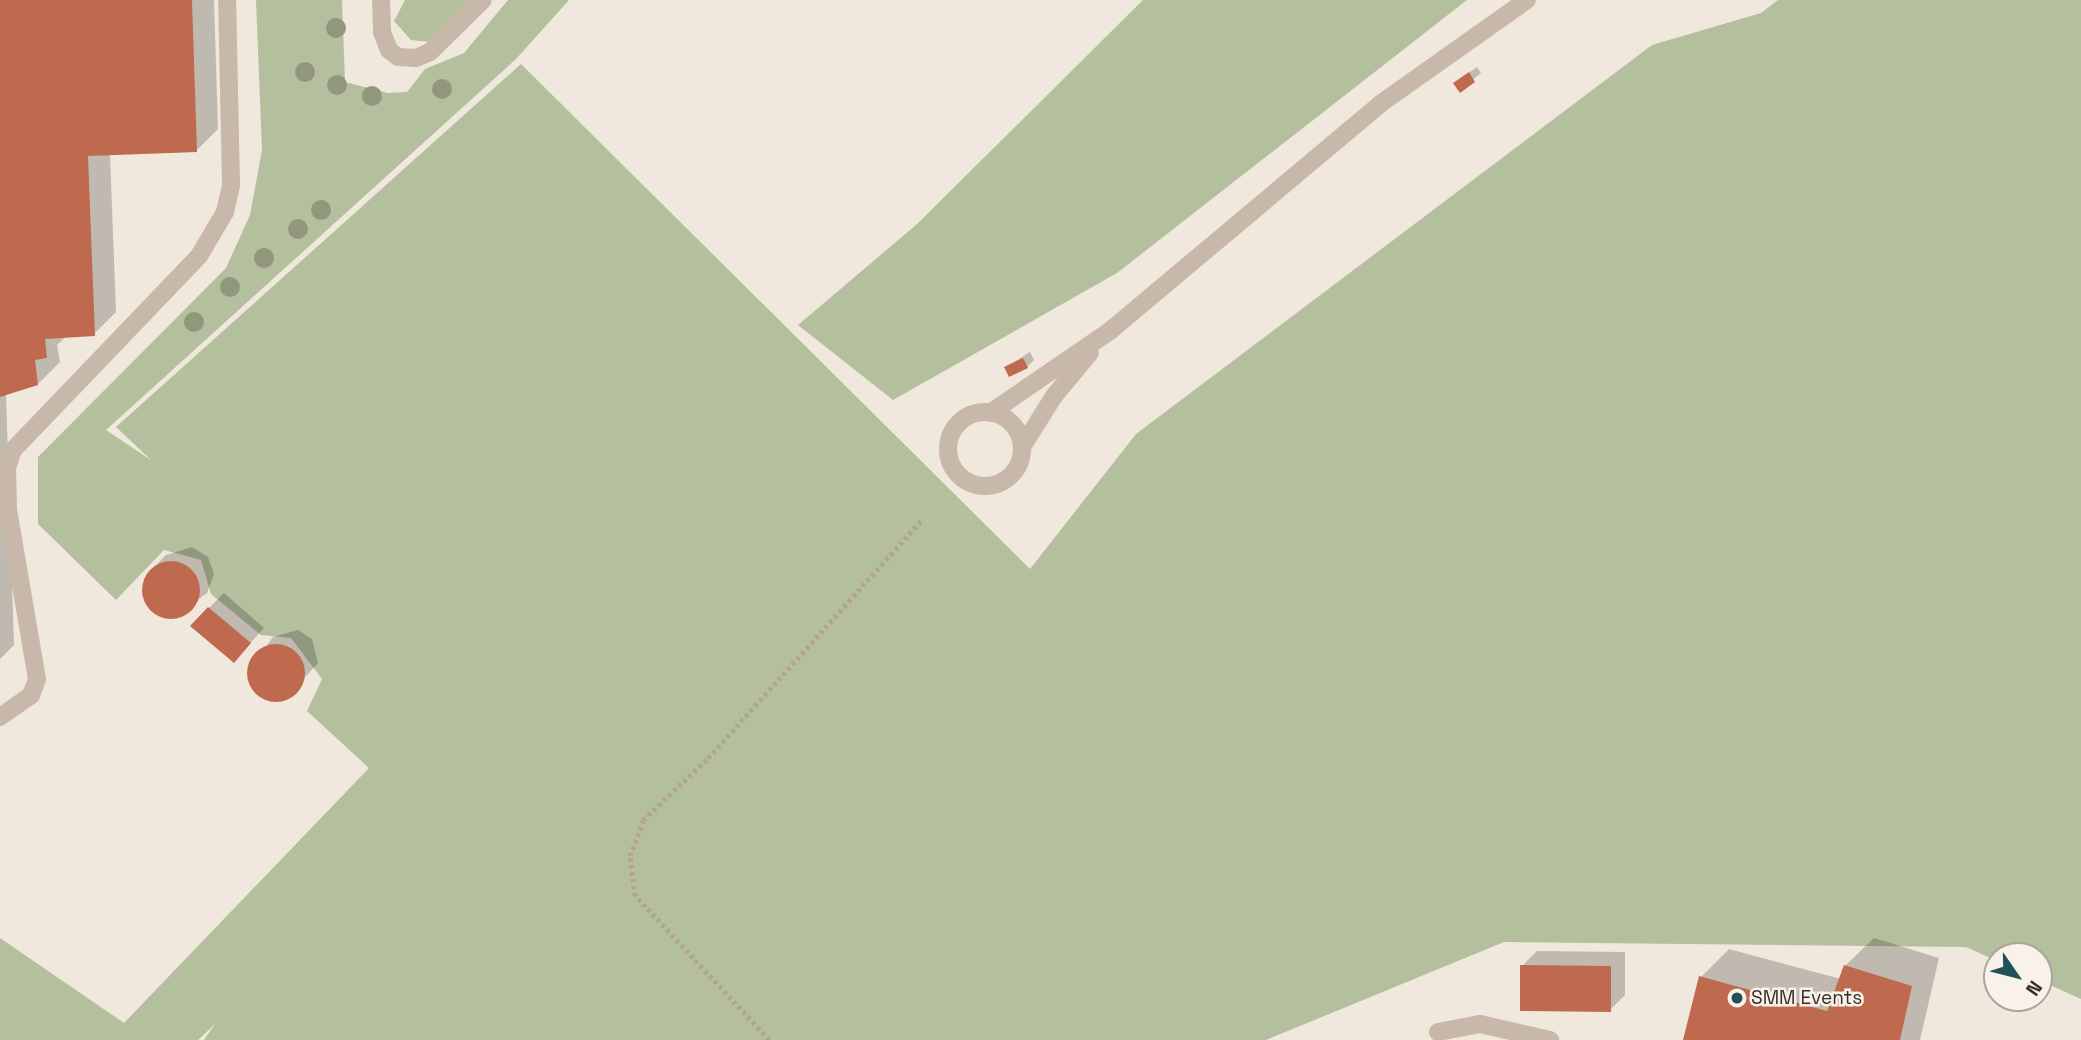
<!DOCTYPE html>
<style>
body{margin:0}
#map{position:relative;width:2081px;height:1040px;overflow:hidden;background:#f1e8dd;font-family:"Space Grotesk",sans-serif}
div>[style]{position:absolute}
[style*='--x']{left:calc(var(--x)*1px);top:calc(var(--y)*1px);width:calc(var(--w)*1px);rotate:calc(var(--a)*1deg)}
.green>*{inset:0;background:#b4bf9e}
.shadow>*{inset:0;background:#0003}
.building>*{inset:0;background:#bf6a4e}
.round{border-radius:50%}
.path>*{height:4.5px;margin-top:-2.25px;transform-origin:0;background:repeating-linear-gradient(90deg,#b4a294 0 3.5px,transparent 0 7px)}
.minor>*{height:18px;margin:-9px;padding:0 9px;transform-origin:9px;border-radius:9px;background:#c8b8aa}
.minor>.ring{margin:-9px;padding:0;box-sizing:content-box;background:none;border:18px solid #c8b8aa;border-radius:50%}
.trees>*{width:20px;height:20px;margin:-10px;border-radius:50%;background:#92967d}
.dots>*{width:19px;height:19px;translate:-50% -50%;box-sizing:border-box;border:4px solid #f9f2ea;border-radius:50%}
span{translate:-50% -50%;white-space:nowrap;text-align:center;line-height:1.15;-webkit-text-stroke:5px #f9f2ea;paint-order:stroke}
.poi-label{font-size:19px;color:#362d29}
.left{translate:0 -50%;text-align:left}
.north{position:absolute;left:1983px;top:942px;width:70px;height:70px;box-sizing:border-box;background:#f9f2ea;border:2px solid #aba39d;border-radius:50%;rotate:125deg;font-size:19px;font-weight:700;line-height:28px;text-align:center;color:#362d29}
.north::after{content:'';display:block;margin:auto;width:24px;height:32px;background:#215156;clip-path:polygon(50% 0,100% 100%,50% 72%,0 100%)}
</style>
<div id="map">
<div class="green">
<i style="clip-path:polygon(256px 0,342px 0,345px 82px,388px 93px,407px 92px,425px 69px,464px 53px,508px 0,569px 0,516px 59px,106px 430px,151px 460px,116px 427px,521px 64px,1030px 569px,1136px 434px,1652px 45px,1761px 13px,1778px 0,2081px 0,2081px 999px,2039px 980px,2039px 956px,1997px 956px,1997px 961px,1966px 947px,1504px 942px,1266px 1040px,204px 1040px,215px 1024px,198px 1040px,0 1040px,0 938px,124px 1023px,369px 768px,307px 711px,322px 679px,291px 638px,261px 635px,211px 594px,201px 560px,164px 550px,116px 600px,38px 524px,38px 457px,226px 268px,250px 215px,262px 150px)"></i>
<i style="clip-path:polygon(405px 0,474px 0,440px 43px,411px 40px,394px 21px)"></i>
<i style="clip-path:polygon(1143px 0,1467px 0,1117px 273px,893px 400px,798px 325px,916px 225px)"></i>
</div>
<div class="shadow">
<i style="clip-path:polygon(0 0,214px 0,218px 129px,196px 151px,110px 154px,116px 312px,94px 334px,67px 336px,57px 345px,60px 362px,38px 384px,6px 393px,14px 645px,0 659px)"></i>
<i style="clip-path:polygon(1477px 67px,1481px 73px,1460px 90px,1463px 77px)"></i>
<i style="clip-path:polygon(1030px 352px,1034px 360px,1027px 367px,1006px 367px)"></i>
<i style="clip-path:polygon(192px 547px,208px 557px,214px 574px,207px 593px,175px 617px,151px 610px,143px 586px,151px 570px,166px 555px)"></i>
<i style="clip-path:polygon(224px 593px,264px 628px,234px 661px,209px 608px)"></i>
<i style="clip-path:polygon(298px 630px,312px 639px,318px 663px,285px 699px,266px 699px,252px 687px,249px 669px,273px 637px)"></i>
<i style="clip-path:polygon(1874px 938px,1939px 958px,1920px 1040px,1684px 1040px,1701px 977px,1729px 949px,1841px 979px,1845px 966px)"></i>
<i style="clip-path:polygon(1537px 951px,1625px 952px,1625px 995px,1610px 1010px,1522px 966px)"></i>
</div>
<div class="building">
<i style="clip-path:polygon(0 0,192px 0,197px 152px,88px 156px,95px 336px,45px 339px,47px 358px,35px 360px,38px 385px,0 397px)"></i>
<i style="clip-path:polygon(1469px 72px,1475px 82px,1460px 93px,1453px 83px)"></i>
<i style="clip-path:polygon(1023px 358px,1028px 368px,1009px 377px,1004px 367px)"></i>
<i class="round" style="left:142px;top:561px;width:58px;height:58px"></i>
<i style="clip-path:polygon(208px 607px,251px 643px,234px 663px,190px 626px)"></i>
<i class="round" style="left:247px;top:644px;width:58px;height:58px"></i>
<i style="clip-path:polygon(1520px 965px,1611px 966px,1611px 1012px,1520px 1011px)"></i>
<i style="clip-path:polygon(1844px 965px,1912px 986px,1900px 1040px,1683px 1040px,1699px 976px,1827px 1011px)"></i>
</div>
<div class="path">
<i style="--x:769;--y:1040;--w:197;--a:-132.9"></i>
<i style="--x:635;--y:896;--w:40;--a:-97.1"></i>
<i style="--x:630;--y:856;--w:38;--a:-70"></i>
<i style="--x:643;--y:820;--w:90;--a:-43.6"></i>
<i style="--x:708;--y:758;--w:322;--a:-48.1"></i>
</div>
<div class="minor">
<i style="--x:381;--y:0;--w:32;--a:88"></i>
<i style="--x:382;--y:32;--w:19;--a:69"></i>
<i style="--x:389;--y:50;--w:11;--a:38"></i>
<i style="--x:398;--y:57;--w:18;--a:3"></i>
<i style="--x:416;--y:58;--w:15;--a:-23"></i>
<i style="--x:430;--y:52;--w:74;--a:-44.5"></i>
<i class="ring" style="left:948px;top:412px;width:56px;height:56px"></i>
<i style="--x:990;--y:413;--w:147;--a:-34.4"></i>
<i style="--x:1111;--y:330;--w:351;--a:-40"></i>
<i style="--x:1380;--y:104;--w:180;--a:-35.3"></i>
<i style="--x:1022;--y:447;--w:60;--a:-57.9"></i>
<i style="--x:1054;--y:396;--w:56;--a:-50.1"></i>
<i style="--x:0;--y:717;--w:38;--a:-35"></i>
<i style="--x:31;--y:695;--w:17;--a:-69"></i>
<i style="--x:37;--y:679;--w:172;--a:-99.7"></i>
<i style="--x:8;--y:509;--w:41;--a:-91.4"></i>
<i style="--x:7;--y:468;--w:19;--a:-72"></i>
<i style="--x:13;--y:450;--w:269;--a:-46.2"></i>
<i style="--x:199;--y:256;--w:51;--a:-59.4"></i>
<i style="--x:225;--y:212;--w:28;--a:-77"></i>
<i style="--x:231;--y:185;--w:185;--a:-91.2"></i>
<i style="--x:1438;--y:1032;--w:43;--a:-10.8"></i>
<i style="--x:1480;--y:1024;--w:72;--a:12.9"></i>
</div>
<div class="trees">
<i style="left:336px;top:28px"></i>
<i style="left:305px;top:72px"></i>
<i style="left:337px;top:85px"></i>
<i style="left:442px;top:89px"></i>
<i style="left:372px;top:96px"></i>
<i style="left:321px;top:210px"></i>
<i style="left:298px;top:229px"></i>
<i style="left:264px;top:258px"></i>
<i style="left:230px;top:287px"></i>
<i style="left:194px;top:322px"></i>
</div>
<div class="dots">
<i style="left:1737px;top:998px;background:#215156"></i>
</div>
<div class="poi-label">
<span class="left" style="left:1751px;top:998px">SMM Events</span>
</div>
<div class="north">N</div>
</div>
